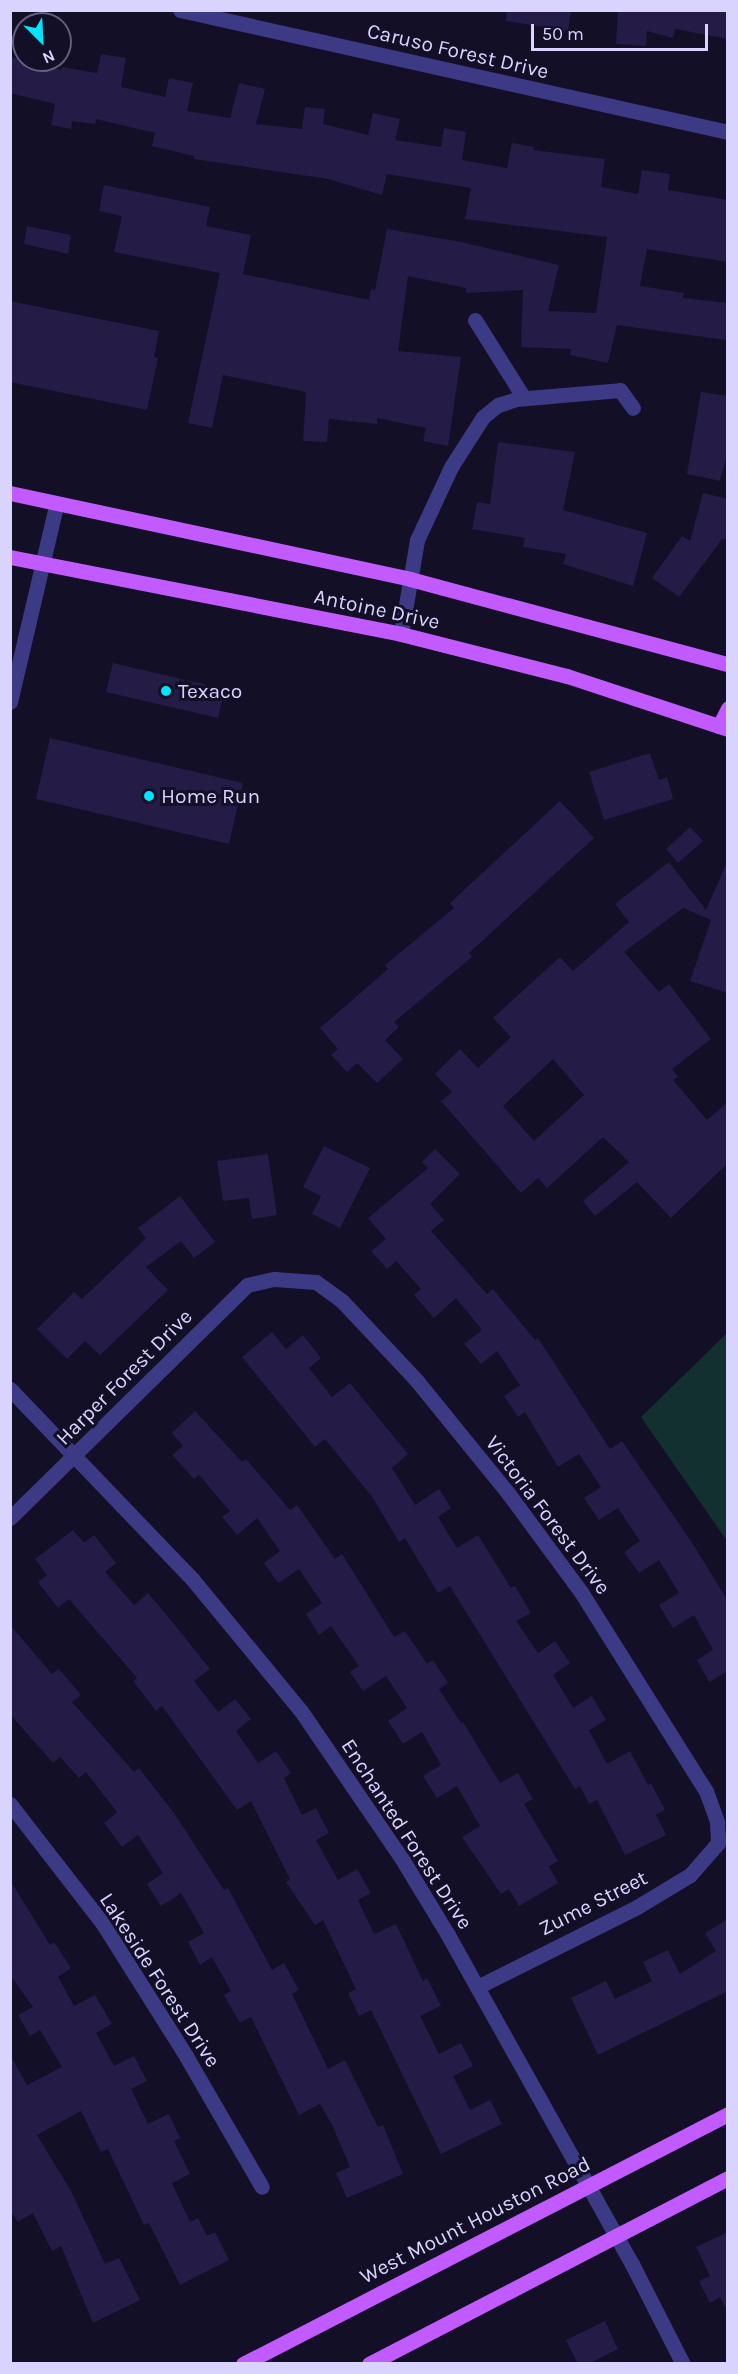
<!DOCTYPE html>
<style>
body{margin:0}
#map{position:relative;width:738px;height:2374px;overflow:hidden;background:#130f26;font-family:Karla,sans-serif}
div>[style]{position:absolute}
[style*='--x']{left:calc(var(--x)*1px);top:calc(var(--y)*1px);width:calc(var(--w)*1px);rotate:calc(var(--a)*1deg)}
.green>*{inset:0;background:#12302f}
.building>*{inset:0;background:#241b47}
.minor>*{height:15px;margin:-7.5px;padding:0 7.5px;transform-origin:7.5px;border-radius:7.5px;background:#3d3a85}
.major>*{height:15px;margin:-7.5px;padding:0 7.5px;transform-origin:7.5px;border-radius:7.5px;background:#c25bff}
.dots>*{width:16px;height:16px;translate:-50% -50%;box-sizing:border-box;border:3px solid #130f26;border-radius:50%}
span{translate:-50% -50%;white-space:nowrap;text-align:center;line-height:1.15;-webkit-text-stroke:6px #130f26;paint-order:stroke}
.street-label{font-size:21px;color:#d9d4ff}
.poi-label{font-size:21px;color:#d9d4ff}
.left{translate:0 -50%;text-align:left}
.frame{position:absolute;inset:0;border:12px solid #d9d4ff;pointer-events:none}
.north{position:absolute;left:12px;top:12px;width:60px;height:60px;box-sizing:border-box;background:#130f26;border:2px solid #625e7d;border-radius:50%;rotate:156deg;font-size:16px;font-weight:700;line-height:24px;text-align:center;color:#d9d4ff}
.north::after{content:'';display:block;margin:auto;width:21px;height:27px;background:#00e5ff;clip-path:polygon(50% 0,100% 100%,50% 72%,0 100%)}
.scale{position:absolute;left:531px;top:24px;width:177px;height:27px;box-sizing:border-box;border:3px solid #d9d4ff;border-top:0;padding-left:8px;font-size:18px;line-height:21px;white-space:nowrap;color:#d9d4ff;-webkit-text-stroke:4px #130f26;paint-order:stroke}
</style>
<div id="map">
<div class="green">
<i style="clip-path:polygon(727px 1333px,727px 1541px,641px 1417px)"></i>
</div>
<div class="building">
<i style="clip-path:polygon(507px 10px,571px 10px,568px 31px,506px 21px)"></i>
<i style="clip-path:polygon(618px 10px,728px 10px,728px 39px,675px 29px,673px 38px,647px 31px,646px 46px,616px 44px)"></i>
<i style="clip-path:polygon(101px 54px,126px 58px,121px 87px,165px 97px,169px 78px,193px 83px,187px 111px,230px 118px,239px 83px,265px 89px,256px 124px,302px 129px,305px 107px,325px 109px,323px 124px,368px 135px,373px 113px,400px 119px,395px 140px,441px 147px,444px 128px,466px 132px,462px 160px,507px 168px,512px 143px,534px 147px,533px 150px,605px 159px,601px 187px,638px 194px,642px 170px,670px 174px,668px 190px,728px 200px,728px 262px,647px 249px,640px 286px,684px 293px,683px 298px,728px 303px,726px 340px,617px 325px,608px 363px,570px 355px,571px 349px,521px 347px,523px 290px,466px 293px,466px 288px,408px 276px,398px 351px,461px 357px,448px 446px,423px 441px,426px 428px,377px 418px,377px 424px,329px 419px,327px 442px,303px 441px,306px 392px,223px 375px,212px 428px,188px 423px,220px 273px,114px 252px,122px 216px,99px 211px,104px 185px,210px 207px,206px 226px,251px 235px,243px 274px,369px 300px,371px 289px,375px 290px,387px 229px,461px 242px,559px 265px,548px 311px,596px 313px,607px 237px,465px 219px,471px 188px,387px 174px,382px 195px,328px 179px,194px 159px,194px 156px,152px 146px,155px 133px,96px 119px,95px 124px,72px 121px,71px 129px,51px 125px,55px 104px,10px 93px,10px 57px,61px 70px,62px 67px,97px 73px)"></i>
<i style="clip-path:polygon(27px 226px,71px 235px,68px 254px,24px 244px)"></i>
<i style="clip-path:polygon(10px 301px,159px 331px,154px 357px,158px 358px,147px 410px,10px 382px)"></i>
<i style="clip-path:polygon(701px 392px,728px 396px,728px 451px,720px 481px,687px 474px)"></i>
<i style="clip-path:polygon(498px 442px,575px 452px,563px 510px,647px 533px,633px 586px,563px 564px,566px 554px,523px 547px,525px 538px,472px 529px,477px 502px,490px 504px)"></i>
<i style="clip-path:polygon(703px 493px,728px 499px,728px 540px,722px 539px,679px 597px,652px 578px,682px 536px,690px 541px)"></i>
<i style="clip-path:polygon(113px 663px,225px 689px,218px 718px,106px 692px)"></i>
<i style="clip-path:polygon(50px 738px,243px 783px,229px 844px,36px 799px)"></i>
<i style="clip-path:polygon(650px 753px,659px 780px,667px 777px,673px 799px,604px 820px,589px 772px)"></i>
<i style="clip-path:polygon(560px 801px,594px 838px,469px 953px,472px 957px,394px 1022px,399px 1027px,385px 1040px,403px 1059px,377px 1083px,357px 1063px,347px 1072px,331px 1055px,338px 1049px,320px 1028px,388px 969px,385px 965px,454px 908px,450px 903px)"></i>
<i style="clip-path:polygon(690px 827px,703px 841px,678px 863px,666px 849px)"></i>
<i style="clip-path:polygon(evenodd,728px 860px,728px 993px,690px 981px,711px 920px,683px 908px,624px 952px,659px 992px,669px 984px,711px 1039px,672px 1069px,678px 1077px,673px 1080px,707px 1120px,728px 1102px,728px 1163px,671px 1218px,637px 1182px,595px 1216px,583px 1201px,629px 1162px,603px 1137px,547px 1188px,538px 1178px,521px 1193px,441px 1101px,452px 1092px,435px 1074px,460px 1049px,478px 1068px,511px 1037px,493px 1018px,560px 957px,573px 971px,629px 922px,615px 904px,669px 862px,706px 910px,728px 860px,553px 1059px,584px 1095px,534px 1141px,503px 1106px,553px 1059px)"></i>
<i style="clip-path:polygon(324px 1146px,370px 1168px,340px 1228px,312px 1214px,321px 1196px,303px 1187px)"></i>
<i style="clip-path:polygon(435px 1149px,460px 1174px,430px 1204px,444px 1220px,431px 1231px,487px 1294px,493px 1289px,535px 1340px,538px 1338px,610px 1449px,622px 1441px,691px 1541px,728px 1601px,728px 1675px,726px 1672px,709px 1682px,697px 1660px,713px 1650px,694px 1615px,673px 1628px,659px 1605px,679px 1593px,659px 1560px,639px 1573px,624px 1552px,640px 1541px,618px 1508px,599px 1520px,584px 1498px,601px 1487px,579px 1454px,558px 1467px,525px 1412px,518px 1417px,504px 1396px,520px 1385px,497px 1351px,481px 1364px,464px 1344px,482px 1330px,456px 1298px,434px 1318px,414px 1295px,421px 1289px,396px 1261px,387px 1269px,371px 1251px,386px 1239px,368px 1218px,428px 1168px,422px 1162px)"></i>
<i style="clip-path:polygon(268px 1154px,277px 1215px,252px 1219px,249px 1198px,223px 1201px,217px 1161px)"></i>
<i style="clip-path:polygon(180px 1196px,215px 1242px,194px 1258px,181px 1241px,146px 1267px,168px 1290px,100px 1355px,85px 1341px,67px 1359px,37px 1329px,74px 1292px,82px 1299px,146px 1238px,138px 1228px)"></i>
<i style="clip-path:polygon(272px 1332px,286px 1349px,303px 1335px,321px 1358px,309px 1368px,332px 1397px,350px 1383px,408px 1454px,392px 1468px,415px 1505px,439px 1489px,451px 1508px,438px 1517px,457px 1548px,478px 1535px,511px 1588px,515px 1586px,531px 1613px,516px 1621px,538px 1653px,555px 1641px,570px 1663px,553px 1675px,573px 1708px,592px 1696px,606px 1720px,589px 1730px,607px 1764px,630px 1751px,648px 1785px,651px 1783px,665px 1810px,656px 1815px,666px 1835px,625px 1855px,597px 1800px,589px 1804px,580px 1786px,575px 1789px,450px 1586px,438px 1593px,405px 1538px,399px 1542px,373px 1498px,325px 1439px,315px 1447px,242px 1357px)"></i>
<i style="clip-path:polygon(195px 1411px,242px 1462px,246px 1459px,290px 1510px,297px 1505px,335px 1559px,342px 1554px,394px 1637px,405px 1631px,427px 1664px,433px 1660px,448px 1683px,439px 1689px,461px 1723px,463px 1722px,500px 1783px,518px 1773px,533px 1799px,524px 1804px,558px 1861px,549px 1866px,558px 1883px,519px 1906px,509px 1889px,501px 1894px,462px 1837px,480px 1826px,457px 1786px,437px 1798px,423px 1776px,441px 1765px,422px 1732px,403px 1744px,388px 1721px,407px 1708px,386px 1676px,363px 1691px,350px 1672px,359px 1666px,331px 1626px,319px 1635px,306px 1614px,322px 1603px,299px 1569px,278px 1583px,264px 1563px,280px 1551px,257px 1518px,237px 1535px,222px 1517px,230px 1511px,199px 1475px,194px 1479px,172px 1455px,183px 1446px,172px 1433px)"></i>
<i style="clip-path:polygon(73px 1530px,84px 1543px,94px 1535px,116px 1563px,105px 1572px,134px 1605px,148px 1593px,174px 1624px,210px 1669px,194px 1681px,218px 1712px,235px 1699px,251px 1719px,236px 1731px,258px 1763px,276px 1751px,291px 1773px,284px 1778px,302px 1815px,316px 1808px,329px 1833px,316px 1840px,338px 1880px,357px 1869px,371px 1893px,358px 1900px,374px 1934px,396px 1924px,423px 1981px,427px 1978px,441px 2006px,420px 2016px,439px 2054px,461px 2043px,473px 2066px,453px 2076px,470px 2110px,490px 2100px,502px 2124px,441px 2154px,371px 2010px,359px 2016px,348px 1993px,356px 1989px,323px 1920px,315px 1925px,286px 1882px,290px 1879px,251px 1801px,237px 1810px,162px 1706px,156px 1711px,133px 1681px,137px 1678px,69px 1599px,58px 1608px,38px 1582px,47px 1575px,35px 1559px)"></i>
<i style="clip-path:polygon(10px 1625px,52px 1674px,59px 1669px,81px 1695px,72px 1702px,134px 1772px,139px 1768px,174px 1813px,224px 1890px,228px 1888px,272px 1970px,284px 1963px,299px 1990px,292px 1994px,328px 2069px,345px 2060px,378px 2127px,383px 2125px,403px 2174px,347px 2198px,336px 2173px,350px 2167px,332px 2125px,320px 2104px,299px 2115px,251px 2017px,240px 2023px,224px 1995px,231px 1991px,212px 1957px,200px 1965px,188px 1942px,204px 1933px,181px 1893px,161px 1906px,147px 1884px,163px 1873px,138px 1835px,122px 1847px,104px 1823px,117px 1812px,86px 1772px,79px 1778px,60px 1757px,53px 1763px,10px 1714px)"></i>
<i style="clip-path:polygon(10px 1880px,50px 1945px,54px 1942px,71px 1968px,58px 1977px,74px 2006px,95px 1995px,112px 2024px,96px 2033px,114px 2066px,134px 2056px,147px 2081px,131px 2089px,148px 2124px,169px 2114px,180px 2138px,174px 2141px,190px 2174px,172px 2183px,190px 2222px,198px 2218px,207px 2236px,215px 2232px,229px 2260px,180px 2285px,149px 2223px,144px 2225px,108px 2149px,101px 2152px,81px 2111px,37px 2135px,71px 2191px,105px 2264px,119px 2258px,140px 2300px,93px 2323px,61px 2246px,52px 2251px,33px 2213px,18px 2222px,10px 2210px,10px 2055px,27px 2085px,62px 2067px,40px 2030px,30px 2036px,18px 2015px,33px 2007px,10px 1975px)"></i>
<i style="clip-path:polygon(728px 1919px,728px 1991px,598px 2055px,571px 1998px,606px 1981px,615px 1999px,652px 1981px,643px 1962px,668px 1950px,680px 1974px,716px 1951px,705px 1933px)"></i>
<i style="clip-path:polygon(728px 2232px,728px 2312px,720px 2297px,710px 2303px,699px 2281px,710px 2276px,696px 2247px)"></i>
<i style="clip-path:polygon(605px 2321px,618px 2349px,588px 2364px,578px 2364px,566px 2340px)"></i>
</div>
<div class="minor">
<i style="--x:180;--y:10;--w:561;--a:12.55"></i>
<i style="--x:475;--y:320;--w:92;--a:57.9"></i>
<i style="--x:401;--y:634;--w:95;--a:-80.3"></i>
<i style="--x:417;--y:540;--w:81;--a:-65"></i>
<i style="--x:451;--y:467;--w:59;--a:-57.4"></i>
<i style="--x:483;--y:417;--w:19;--a:-39"></i>
<i style="--x:498;--y:405;--w:19;--a:-18"></i>
<i style="--x:516;--y:399;--w:104;--a:-4.9"></i>
<i style="--x:620;--y:390;--w:22;--a:54"></i>
<i style="--x:10;--y:702;--w:201;--a:-76.8"></i>
<i style="--x:10;--y:1389;--w:265;--a:46.2"></i>
<i style="--x:193;--y:1580;--w:170;--a:50.5"></i>
<i style="--x:301;--y:1711;--w:179;--a:55.7"></i>
<i style="--x:402;--y:1859;--w:89;--a:58.8"></i>
<i style="--x:448;--y:1935;--w:377;--a:60.8"></i>
<i style="--x:632;--y:2264;--w:112;--a:63"></i>
<i style="--x:10;--y:1518;--w:332;--a:-44.5"></i>
<i style="--x:247;--y:1285;--w:28;--a:-13"></i>
<i style="--x:274;--y:1279;--w:42;--a:4.1"></i>
<i style="--x:316;--y:1282;--w:32;--a:36"></i>
<i style="--x:342;--y:1301;--w:110;--a:46.8"></i>
<i style="--x:417;--y:1381;--w:144;--a:50.9"></i>
<i style="--x:508;--y:1493;--w:123;--a:53.6"></i>
<i style="--x:581;--y:1592;--w:235;--a:57.9"></i>
<i style="--x:706;--y:1791;--w:33;--a:70"></i>
<i style="--x:717;--y:1822;--w:21;--a:87"></i>
<i style="--x:718;--y:1843;--w:43;--a:131.2"></i>
<i style="--x:690;--y:1875;--w:62;--a:148.9"></i>
<i style="--x:637;--y:1907;--w:179;--a:153.4"></i>
<i style="--x:10;--y:1804;--w:152;--a:52.2"></i>
<i style="--x:103;--y:1924;--w:156;--a:57.8"></i>
<i style="--x:186;--y:2056;--w:151;--a:59.9"></i>
</div>
<div class="major">
<i style="--x:10;--y:493;--w:409;--a:12.1"></i>
<i style="--x:410;--y:579;--w:329;--a:15"></i>
<i style="--x:10;--y:557;--w:399;--a:11.1"></i>
<i style="--x:401;--y:634;--w:171;--a:14.2"></i>
<i style="--x:567;--y:676;--w:169;--a:18.2"></i>
<i style="--x:719;--y:726;--w:20;--a:-63"></i>
<i style="--x:243;--y:2364;--w:546;--a:-27.27"></i>
<i style="--x:369;--y:2364;--w:404;--a:-27.4"></i>
</div>
<div class="dots">
<i style="left:166px;top:691px;background:#00e5ff"></i>
<i style="left:149px;top:796px;background:#00e5ff"></i>
</div>
<div class="street-label">
<span style="left:458px;top:51px;rotate:13deg">Caruso Forest Drive</span>
<span style="left:377px;top:609px;rotate:12deg">Antoine Drive</span>
<span style="left:124px;top:1377px;rotate:-45deg">Harper Forest Drive</span>
<span style="left:548px;top:1515px;rotate:53deg">Victoria Forest Drive</span>
<span style="left:407px;top:1834px;rotate:57deg">Enchanted Forest Drive</span>
<span style="left:593px;top:1903px;rotate:-27deg">Zume Street</span>
<span style="left:160px;top:1980px;rotate:57deg">Lakeside Forest Drive</span>
<span style="left:475px;top:2220px;rotate:-27deg">West Mount Houston Road</span>
</div>
<div class="poi-label">
<span class="left" style="left:178px;top:691px">Texaco</span>
<span class="left" style="left:161px;top:796px">Home Run</span>
</div>
<div class="frame"></div>
<div class="north">N</div>
<div class="scale">50 m</div>
</div>
